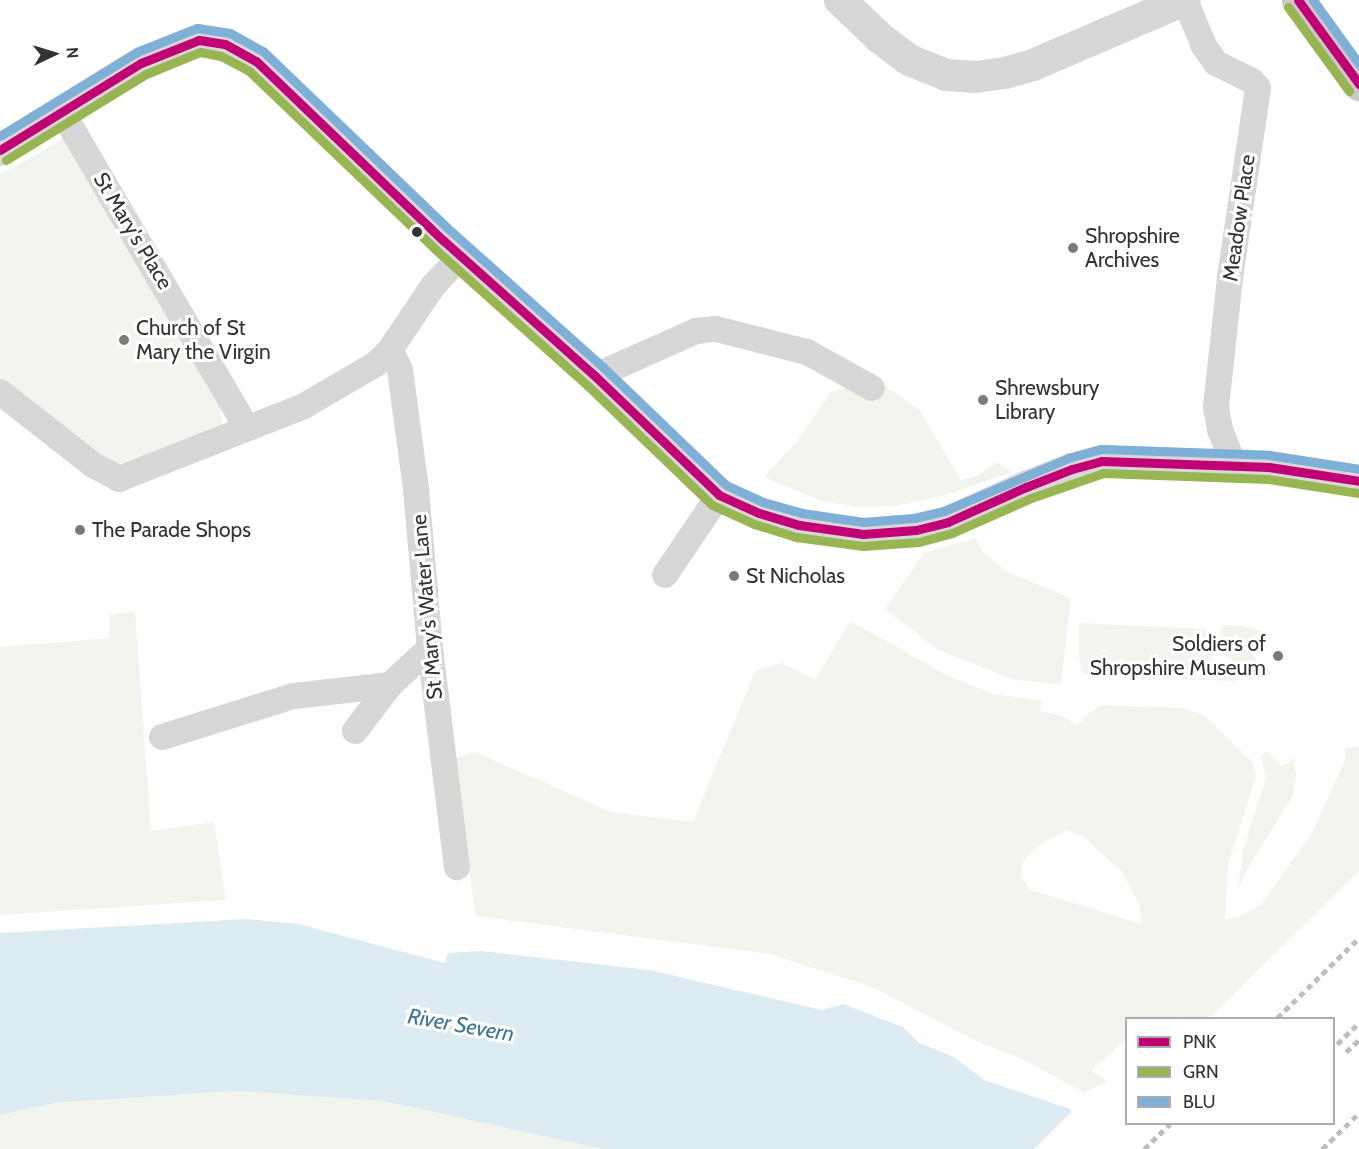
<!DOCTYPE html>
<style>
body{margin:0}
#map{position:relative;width:1359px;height:1149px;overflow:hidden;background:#fff;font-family:Cabin,sans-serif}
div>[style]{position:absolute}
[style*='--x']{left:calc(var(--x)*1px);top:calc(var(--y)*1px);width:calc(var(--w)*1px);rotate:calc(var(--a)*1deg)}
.green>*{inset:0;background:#f1f5ed}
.water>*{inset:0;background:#ddebf3}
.pier>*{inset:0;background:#fff}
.minor>*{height:26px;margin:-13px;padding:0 13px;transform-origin:13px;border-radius:13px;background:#d7d7d7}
.tertiary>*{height:32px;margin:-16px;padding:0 16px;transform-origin:16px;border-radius:16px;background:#d7d7d7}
.primary>*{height:33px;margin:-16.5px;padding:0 16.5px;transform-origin:16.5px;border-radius:16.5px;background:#cacaca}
.rail>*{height:4.5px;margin-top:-2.25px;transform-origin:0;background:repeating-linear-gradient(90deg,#bebebe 0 6px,transparent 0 10.5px)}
.bus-1>*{height:9px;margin:-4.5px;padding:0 4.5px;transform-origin:4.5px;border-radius:4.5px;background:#c10076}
.bus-2>*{height:9px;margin:-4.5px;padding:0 4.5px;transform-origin:4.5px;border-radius:4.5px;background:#97b551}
.bus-3>*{height:9px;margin:-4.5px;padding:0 4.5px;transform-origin:4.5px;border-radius:4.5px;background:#7eafd7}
.dots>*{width:16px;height:16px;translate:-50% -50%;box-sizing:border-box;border:3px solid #fff;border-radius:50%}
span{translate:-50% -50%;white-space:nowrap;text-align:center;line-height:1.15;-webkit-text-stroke:6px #fff;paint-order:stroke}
.street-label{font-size:21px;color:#333}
.poi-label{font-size:21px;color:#333}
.left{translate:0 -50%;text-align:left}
.right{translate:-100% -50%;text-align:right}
.water-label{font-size:22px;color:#3f7597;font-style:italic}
.legend{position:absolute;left:1125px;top:1017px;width:210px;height:108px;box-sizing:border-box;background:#fff;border:2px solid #adadad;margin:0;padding:8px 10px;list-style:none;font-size:18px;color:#333}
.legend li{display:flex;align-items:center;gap:12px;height:30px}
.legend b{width:30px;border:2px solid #adadad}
.north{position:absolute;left:24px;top:24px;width:60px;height:60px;-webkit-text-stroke:4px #fff;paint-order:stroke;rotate:86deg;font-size:16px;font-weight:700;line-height:24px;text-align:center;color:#333}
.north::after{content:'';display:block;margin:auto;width:21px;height:27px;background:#333;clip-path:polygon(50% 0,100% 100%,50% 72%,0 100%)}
</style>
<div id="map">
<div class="green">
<i style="clip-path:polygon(63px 139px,218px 398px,225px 436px,120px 473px,0 386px,0 175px)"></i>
<i style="clip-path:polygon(878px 381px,919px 409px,961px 480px,979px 475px,997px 462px,1012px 472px,943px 496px,895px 506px,859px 507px,821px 501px,764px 477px,797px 441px,832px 391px)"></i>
<i style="clip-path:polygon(975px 538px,984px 553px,1007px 572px,1071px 598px,1061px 684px,1015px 680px,938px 650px,885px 609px,924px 553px)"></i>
<i style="clip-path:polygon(135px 611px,151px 831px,214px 822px,226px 900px,0 915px,0 647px,110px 638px,109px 615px)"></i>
<i style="clip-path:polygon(evenodd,850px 621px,947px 675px,993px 694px,1042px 701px,1040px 711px,1062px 716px,1078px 726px,1084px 717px,1101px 705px,1183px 708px,1205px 716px,1252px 762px,1256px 776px,1228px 865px,1225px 919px,1238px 917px,1261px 905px,1312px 833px,1345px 760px,1345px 748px,1359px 747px,1359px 871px,1210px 1018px,1126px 1018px,1126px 1040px,1091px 1070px,1108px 1082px,1084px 1092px,1022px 1059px,974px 1040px,872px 987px,770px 954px,476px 916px,452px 759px,475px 752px,611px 812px,693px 822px,755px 671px,782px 663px,815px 680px,850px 621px,1067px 830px,1084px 837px,1123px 873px,1139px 904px,1142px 924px,1031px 890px,1021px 876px,1023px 861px,1043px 843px,1067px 830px)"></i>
<i style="clip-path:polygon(1079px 623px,1206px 629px,1212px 658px,1224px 673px,1237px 681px,1091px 677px,1082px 672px,1079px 657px)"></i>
<i style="clip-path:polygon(1225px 625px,1244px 626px,1261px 631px,1245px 643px,1266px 674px,1243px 669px,1225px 655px,1219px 641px,1220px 631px)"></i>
<i style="clip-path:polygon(1267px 751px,1282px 767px,1294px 758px,1296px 774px,1293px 796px,1250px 864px,1238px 889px,1243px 851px,1266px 777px,1261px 756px)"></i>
<i style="clip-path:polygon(236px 1091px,384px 1101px,602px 1149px,0 1149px,0 1115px,54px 1103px)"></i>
</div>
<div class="water">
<i style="clip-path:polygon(247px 919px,298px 924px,445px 963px,448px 953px,482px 951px,649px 970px,822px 1010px,843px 1004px,903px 1027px,919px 1043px,954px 1057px,984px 1080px,1067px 1108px,1128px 1149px,602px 1149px,384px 1101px,236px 1091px,54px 1103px,0 1115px,0 933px)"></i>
</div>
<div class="pier">
<i style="clip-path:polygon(1074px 1109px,1130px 1147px,1131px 1149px,1034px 1149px)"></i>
</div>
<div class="minor">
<i style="--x:1185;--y:0;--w:50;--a:67.6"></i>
<i style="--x:1204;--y:46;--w:21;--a:55"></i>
<i style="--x:1216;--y:63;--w:40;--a:26.6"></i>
<i style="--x:1252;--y:81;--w:9;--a:49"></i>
<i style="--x:1258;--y:88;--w:192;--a:98.4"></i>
<i style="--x:1230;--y:278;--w:130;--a:96.2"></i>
<i style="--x:1216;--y:407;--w:23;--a:80"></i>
<i style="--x:1220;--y:430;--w:38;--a:68"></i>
<i style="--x:61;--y:110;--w:368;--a:59.7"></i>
<i style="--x:390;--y:350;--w:22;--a:63"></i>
<i style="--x:400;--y:370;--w:120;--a:82.3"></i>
<i style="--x:416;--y:489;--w:160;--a:85"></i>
<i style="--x:430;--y:648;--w:221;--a:83"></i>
<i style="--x:595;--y:376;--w:111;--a:-24"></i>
<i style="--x:696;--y:331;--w:20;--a:-6"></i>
<i style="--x:716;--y:329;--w:94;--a:14.2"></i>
<i style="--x:807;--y:352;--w:74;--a:29"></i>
<i style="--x:0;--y:392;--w:118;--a:38.1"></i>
<i style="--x:93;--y:465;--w:30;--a:28"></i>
<i style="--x:119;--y:479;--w:199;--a:-21.5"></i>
<i style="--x:304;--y:406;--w:83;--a:-30.3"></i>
<i style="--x:376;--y:364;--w:20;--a:-45"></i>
<i style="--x:390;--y:350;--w:77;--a:-56.1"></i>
<i style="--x:433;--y:286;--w:41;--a:-47"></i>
<i style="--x:665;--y:575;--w:97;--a:-56"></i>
<i style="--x:355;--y:731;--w:58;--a:-52.7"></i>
<i style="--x:390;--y:685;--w:54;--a:-42.8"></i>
<i style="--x:162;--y:737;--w:138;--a:-17.3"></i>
<i style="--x:294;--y:696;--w:97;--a:-6.5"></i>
</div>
<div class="tertiary">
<i style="--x:840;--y:0;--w:55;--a:43.5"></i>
<i style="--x:880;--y:38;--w:36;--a:37"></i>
<i style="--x:909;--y:60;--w:40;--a:22"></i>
<i style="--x:946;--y:75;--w:29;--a:4"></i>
<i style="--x:975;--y:77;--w:30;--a:-8"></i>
<i style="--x:1005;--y:73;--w:29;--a:-16"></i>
<i style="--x:1033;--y:65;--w:165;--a:-23.2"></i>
<i style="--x:0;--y:150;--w:166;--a:-31.7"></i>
<i style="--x:141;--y:63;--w:62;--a:-21.6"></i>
<i style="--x:199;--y:40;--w:26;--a:9"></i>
<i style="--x:225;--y:44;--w:35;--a:29"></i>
<i style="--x:256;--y:61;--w:260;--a:43.8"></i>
<i style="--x:444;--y:241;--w:203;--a:41.8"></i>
<i style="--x:595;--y:376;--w:172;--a:43.8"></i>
<i style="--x:719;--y:495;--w:44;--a:24.2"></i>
<i style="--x:759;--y:513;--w:42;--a:16.7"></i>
<i style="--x:799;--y:525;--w:65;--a:8"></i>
<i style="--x:863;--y:534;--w:53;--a:-4.3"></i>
<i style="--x:916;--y:530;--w:33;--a:-14"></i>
<i style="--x:948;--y:522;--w:85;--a:-24.2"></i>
<i style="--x:1026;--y:487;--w:49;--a:-21.4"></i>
<i style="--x:1072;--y:469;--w:31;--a:-15"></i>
<i style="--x:1102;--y:461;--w:167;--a:2.1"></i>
<i style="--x:1269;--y:467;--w:91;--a:8.8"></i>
</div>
<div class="primary">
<i style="--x:1298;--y:0;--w:104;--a:54"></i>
</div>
<div class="rail">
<i style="--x:1277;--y:1018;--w:115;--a:-44.3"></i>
<i style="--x:1337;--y:1044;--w:30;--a:-44"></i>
<i style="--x:1346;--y:1052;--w:18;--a:-43"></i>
<i style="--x:1144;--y:1149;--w:36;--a:-44"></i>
<i style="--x:1322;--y:1149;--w:52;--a:-44.2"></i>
</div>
<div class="bus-1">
<i style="--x:1298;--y:0;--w:104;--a:54"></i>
<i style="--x:0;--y:150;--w:166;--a:-31.7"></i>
<i style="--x:141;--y:63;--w:62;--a:-21.6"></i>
<i style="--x:199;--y:40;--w:26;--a:9"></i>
<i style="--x:225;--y:44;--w:35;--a:29"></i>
<i style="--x:256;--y:61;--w:260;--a:43.8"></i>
<i style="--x:444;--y:241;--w:203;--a:41.8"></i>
<i style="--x:595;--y:376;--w:172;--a:43.8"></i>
<i style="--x:719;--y:495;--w:44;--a:24.2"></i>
<i style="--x:759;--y:513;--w:42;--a:16.7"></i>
<i style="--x:799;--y:525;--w:65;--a:8"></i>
<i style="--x:863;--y:534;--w:53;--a:-4.3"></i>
<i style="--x:916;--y:530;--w:33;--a:-14"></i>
<i style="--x:948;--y:522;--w:85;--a:-24.2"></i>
<i style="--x:1026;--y:487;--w:49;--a:-21.4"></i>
<i style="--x:1072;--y:469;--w:31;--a:-15"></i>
<i style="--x:1102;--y:461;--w:167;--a:2.1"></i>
<i style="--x:1269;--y:467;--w:91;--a:8.8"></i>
</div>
<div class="bus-2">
<i style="--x:1288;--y:7;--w:104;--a:54"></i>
<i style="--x:6;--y:160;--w:164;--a:-31.6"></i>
<i style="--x:146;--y:74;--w:58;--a:-22.2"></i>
<i style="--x:200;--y:52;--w:21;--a:11"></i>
<i style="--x:221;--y:56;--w:32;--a:28"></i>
<i style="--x:249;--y:71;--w:259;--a:43.7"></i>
<i style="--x:436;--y:250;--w:203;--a:41.8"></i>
<i style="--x:587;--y:385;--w:173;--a:43.8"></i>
<i style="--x:712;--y:505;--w:46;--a:24.3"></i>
<i style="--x:754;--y:524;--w:44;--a:17.2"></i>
<i style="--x:796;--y:537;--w:68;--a:7.7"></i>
<i style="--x:863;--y:546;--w:56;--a:-4.1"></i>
<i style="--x:919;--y:542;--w:34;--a:-15"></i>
<i style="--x:952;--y:533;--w:86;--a:-23.9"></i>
<i style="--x:1031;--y:498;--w:76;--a:-19.1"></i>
<i style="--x:1103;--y:473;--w:165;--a:2.1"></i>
<i style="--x:1268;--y:479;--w:90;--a:8.9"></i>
</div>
<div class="bus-3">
<i style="--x:1313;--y:0;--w:79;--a:54.3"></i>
<i style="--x:0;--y:136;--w:161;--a:-31.5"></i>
<i style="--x:137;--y:52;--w:65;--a:-21.8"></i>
<i style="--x:197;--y:28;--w:33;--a:9"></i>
<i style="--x:230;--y:33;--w:39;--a:29"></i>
<i style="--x:264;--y:52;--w:260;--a:43.8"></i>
<i style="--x:452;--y:232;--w:203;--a:41.8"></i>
<i style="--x:603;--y:367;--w:170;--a:43.8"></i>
<i style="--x:726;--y:485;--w:41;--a:24.7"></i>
<i style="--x:763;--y:502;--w:41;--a:15.8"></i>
<i style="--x:802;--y:513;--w:62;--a:8.4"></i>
<i style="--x:863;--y:522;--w:51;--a:-4.5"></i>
<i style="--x:914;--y:518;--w:31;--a:-13"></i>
<i style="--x:944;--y:511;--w:135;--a:-23.1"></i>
<i style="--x:1068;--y:458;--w:34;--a:-15"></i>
<i style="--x:1101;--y:449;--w:168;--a:2"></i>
<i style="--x:1269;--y:455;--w:91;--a:8.8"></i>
</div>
<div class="dots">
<i style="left:417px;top:232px;background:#333"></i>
<i style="left:1073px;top:248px;background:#7a7a7a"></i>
<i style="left:124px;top:340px;background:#7a7a7a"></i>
<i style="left:983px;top:400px;background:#7a7a7a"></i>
<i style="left:80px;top:530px;background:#7a7a7a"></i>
<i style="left:734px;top:576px;background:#7a7a7a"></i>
<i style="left:1278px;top:656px;background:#7a7a7a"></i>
</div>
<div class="street-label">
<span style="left:1239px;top:218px;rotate:-82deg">Meadow Place</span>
<span style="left:133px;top:231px;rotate:59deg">St Mary's Place</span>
<span style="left:427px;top:607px;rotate:-95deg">St Mary's Water Lane</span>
</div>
<div class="poi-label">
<span class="left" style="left:1085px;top:248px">Shropshire<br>Archives</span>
<span class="left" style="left:136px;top:340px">Church of St<br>Mary the Virgin</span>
<span class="left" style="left:995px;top:400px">Shrewsbury<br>Library</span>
<span class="left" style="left:92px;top:530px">The Parade Shops</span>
<span class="left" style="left:746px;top:576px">St Nicholas</span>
<span class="right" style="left:1266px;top:656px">Soldiers of<br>Shropshire Museum</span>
</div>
<div class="water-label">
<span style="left:461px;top:1025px;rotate:10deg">River Severn</span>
</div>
<ul class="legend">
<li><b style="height:8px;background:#c10076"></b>PNK</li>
<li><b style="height:8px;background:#97b551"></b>GRN</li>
<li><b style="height:8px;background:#7eafd7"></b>BLU</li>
</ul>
<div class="north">N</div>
</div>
